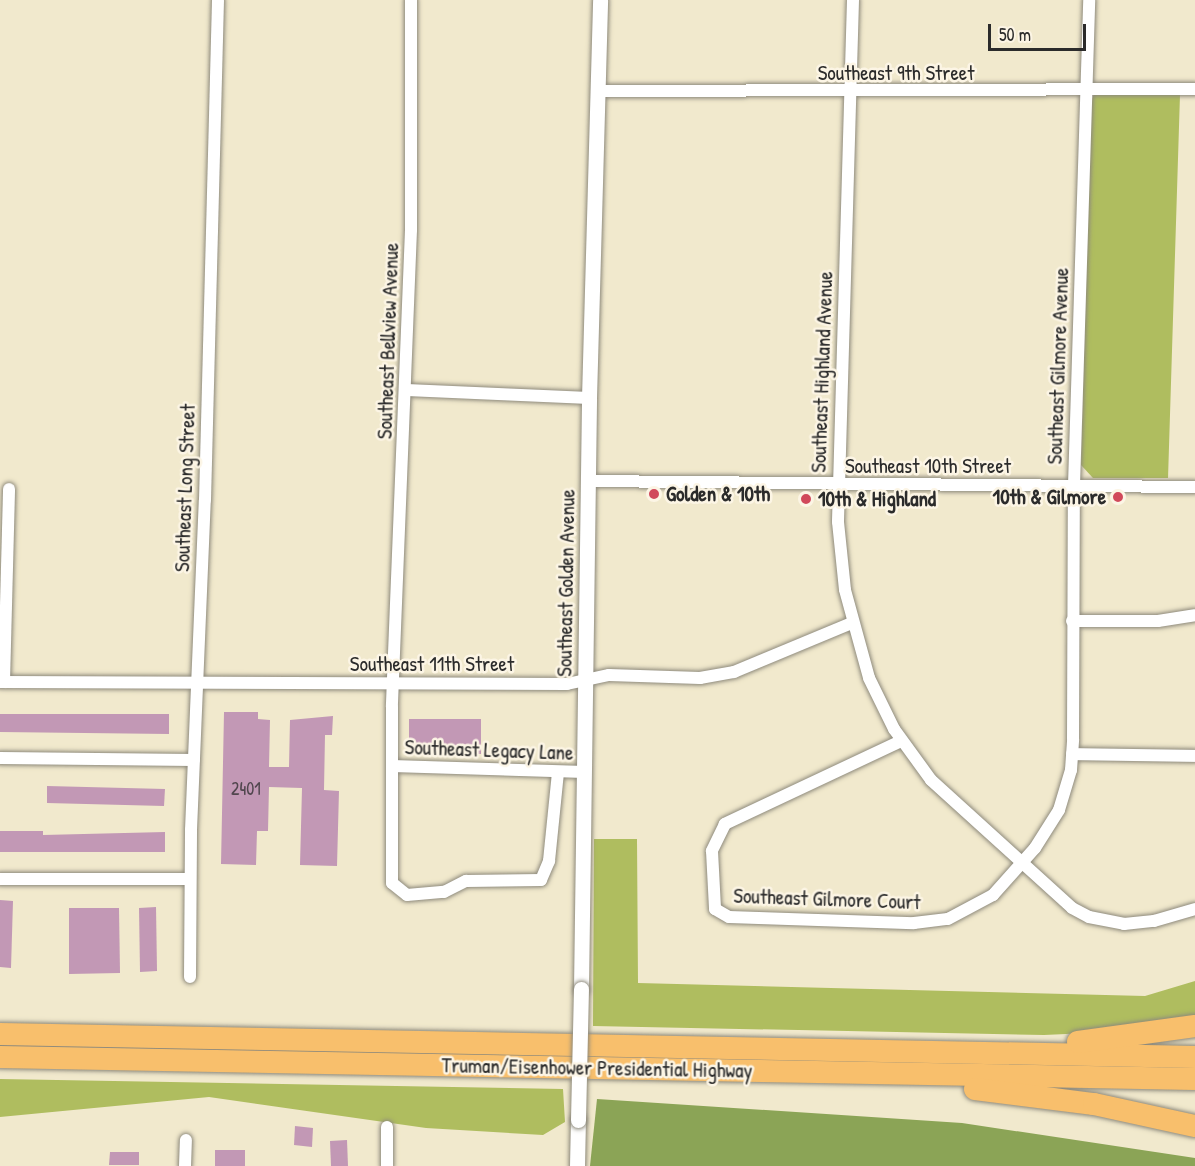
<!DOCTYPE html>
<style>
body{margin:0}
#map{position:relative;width:1195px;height:1166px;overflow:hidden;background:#f1e9cd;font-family:"Patrick Hand",sans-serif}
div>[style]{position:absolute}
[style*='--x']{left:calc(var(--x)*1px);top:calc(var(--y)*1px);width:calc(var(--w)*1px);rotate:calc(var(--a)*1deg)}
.green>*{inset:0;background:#afbd5f}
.forest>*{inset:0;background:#8ba456}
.building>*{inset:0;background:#c298b5}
.roads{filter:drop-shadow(0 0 2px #8e8a7c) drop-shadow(0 0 2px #8e8a7c)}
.minor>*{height:12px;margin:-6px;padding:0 6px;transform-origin:6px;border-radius:6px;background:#fff}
.tertiary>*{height:15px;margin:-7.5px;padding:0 7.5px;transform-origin:7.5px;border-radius:7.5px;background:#fff}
.motorway>*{height:22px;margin:-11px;padding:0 11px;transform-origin:11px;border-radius:11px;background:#f8bf6c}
.bridges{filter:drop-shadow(0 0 2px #8e8a7c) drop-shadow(0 0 2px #8e8a7c)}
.tertiary-bridge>*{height:15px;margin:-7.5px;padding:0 7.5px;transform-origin:7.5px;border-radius:7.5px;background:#fff}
.dots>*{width:16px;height:16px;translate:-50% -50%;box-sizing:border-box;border:3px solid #fcf5e5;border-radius:50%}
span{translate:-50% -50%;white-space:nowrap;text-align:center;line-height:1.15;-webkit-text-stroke:5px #fcf5e5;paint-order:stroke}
.number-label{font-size:18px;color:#51464e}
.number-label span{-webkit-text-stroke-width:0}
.street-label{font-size:21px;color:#2b2b2b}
.poi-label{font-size:21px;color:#2b2b2b;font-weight:700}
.left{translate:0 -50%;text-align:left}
.right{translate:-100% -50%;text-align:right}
.scale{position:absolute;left:988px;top:24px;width:98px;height:27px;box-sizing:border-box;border:3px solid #2b2b2b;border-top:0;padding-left:8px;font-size:18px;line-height:21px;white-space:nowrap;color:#2b2b2b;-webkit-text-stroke:4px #fcf5e5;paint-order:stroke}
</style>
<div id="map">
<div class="green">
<i style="clip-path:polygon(1094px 95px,1180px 95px,1168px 478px,1093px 478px,1081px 465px,1091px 100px)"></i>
<i style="clip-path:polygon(594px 839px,637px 839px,638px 983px,1145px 996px,1195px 981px,1195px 1018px,1110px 1032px,1044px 1035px,593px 1026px)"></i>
<i style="clip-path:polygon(0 1079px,563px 1089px,565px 1122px,543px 1135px,426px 1128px,209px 1097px,0 1117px)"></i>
</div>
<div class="forest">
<i style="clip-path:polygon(597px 1099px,962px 1123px,1195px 1158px,1195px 1166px,590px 1166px)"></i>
</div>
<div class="building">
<i style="clip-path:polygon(224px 712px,258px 712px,258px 719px,270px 720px,269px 767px,289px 767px,290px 720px,333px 716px,332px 735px,325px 735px,324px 790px,339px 791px,337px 866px,300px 865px,302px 788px,269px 787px,268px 831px,257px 831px,256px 865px,221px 864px)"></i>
<i style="clip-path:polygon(0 714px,169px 714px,169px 734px,0 732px)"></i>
<i style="clip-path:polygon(409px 719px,481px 719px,481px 754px,409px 751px)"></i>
<i style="clip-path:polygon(47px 786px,165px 789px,164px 806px,47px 803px)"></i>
<i style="clip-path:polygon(0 831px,43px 831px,43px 835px,165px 832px,165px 852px,0 852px)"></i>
<i style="clip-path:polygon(0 900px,13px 901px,11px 968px,0 967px)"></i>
<i style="clip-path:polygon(156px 907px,157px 971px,140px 972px,139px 908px)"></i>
<i style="clip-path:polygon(69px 908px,119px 908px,120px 973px,69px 974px)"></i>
<i style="clip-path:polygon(295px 1126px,313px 1128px,312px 1147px,294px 1145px)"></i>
<i style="clip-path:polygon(347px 1140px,348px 1166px,331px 1166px,330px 1141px)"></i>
<i style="clip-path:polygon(215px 1150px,245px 1150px,245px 1166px,215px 1166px)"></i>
<i style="clip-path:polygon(110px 1152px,139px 1152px,139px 1165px,109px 1165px)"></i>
</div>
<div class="roads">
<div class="minor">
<i style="--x:411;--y:0;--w:230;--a:90"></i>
<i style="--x:411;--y:230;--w:477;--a:92.3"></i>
<i style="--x:392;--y:707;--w:176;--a:90"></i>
<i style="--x:392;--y:883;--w:19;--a:39"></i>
<i style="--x:407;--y:895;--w:37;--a:-5"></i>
<i style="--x:444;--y:892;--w:25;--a:-27"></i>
<i style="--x:466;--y:881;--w:75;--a:-0.8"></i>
<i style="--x:541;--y:880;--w:21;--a:-67"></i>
<i style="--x:549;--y:861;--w:89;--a:-84.2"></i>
<i style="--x:853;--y:0;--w:522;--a:91.65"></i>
<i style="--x:838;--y:522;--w:68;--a:84.1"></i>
<i style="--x:845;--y:590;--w:91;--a:74.7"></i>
<i style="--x:869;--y:678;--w:57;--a:63.9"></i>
<i style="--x:894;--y:729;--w:63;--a:54"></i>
<i style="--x:931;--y:780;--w:190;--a:42.2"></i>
<i style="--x:1072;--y:908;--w:19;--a:28"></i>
<i style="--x:1089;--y:917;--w:36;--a:11"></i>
<i style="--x:1124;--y:924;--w:30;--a:-6"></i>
<i style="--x:1154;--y:921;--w:43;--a:-16.3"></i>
<i style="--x:597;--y:91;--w:598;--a:-0.19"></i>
<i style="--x:407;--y:390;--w:182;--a:2.5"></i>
<i style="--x:588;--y:481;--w:607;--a:0.57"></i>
<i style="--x:1072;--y:621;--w:86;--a:0"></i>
<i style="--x:1158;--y:621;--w:37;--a:-9"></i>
<i style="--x:0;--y:682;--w:567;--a:0.2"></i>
<i style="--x:567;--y:684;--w:43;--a:-12.1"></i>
<i style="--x:609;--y:675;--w:91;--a:1.9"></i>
<i style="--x:700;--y:678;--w:35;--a:-10"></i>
<i style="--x:734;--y:672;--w:128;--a:-22.6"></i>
<i style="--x:4;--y:682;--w:193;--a:-88.5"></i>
<i style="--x:901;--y:741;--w:195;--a:154.8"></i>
<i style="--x:725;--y:824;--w:30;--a:116"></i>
<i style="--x:712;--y:851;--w:58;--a:87"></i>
<i style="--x:715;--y:909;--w:16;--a:30"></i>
<i style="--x:729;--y:917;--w:185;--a:1.9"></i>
<i style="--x:914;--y:923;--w:34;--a:-7"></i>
<i style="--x:948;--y:919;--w:51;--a:-28.1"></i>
<i style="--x:993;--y:895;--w:63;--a:-48.2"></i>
<i style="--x:1035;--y:848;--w:45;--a:-57.7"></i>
<i style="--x:1059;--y:810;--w:42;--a:-73.3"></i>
<i style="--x:1071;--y:770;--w:31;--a:-86"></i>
<i style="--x:1073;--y:739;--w:254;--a:-89.8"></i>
<i style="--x:1074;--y:485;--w:485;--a:-88.2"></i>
<i style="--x:1072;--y:754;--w:123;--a:0.9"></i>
<i style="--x:0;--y:758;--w:194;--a:0.6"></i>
<i style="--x:392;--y:766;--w:193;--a:1.8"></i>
<i style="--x:0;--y:879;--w:190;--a:0"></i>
<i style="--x:190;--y:977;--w:147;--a:-89.6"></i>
<i style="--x:191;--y:830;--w:330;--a:-87.6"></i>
<i style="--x:205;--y:500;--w:500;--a:-88.51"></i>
<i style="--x:185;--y:1166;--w:26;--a:-88"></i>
<i style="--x:387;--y:1166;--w:39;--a:-90"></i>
</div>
<div class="tertiary">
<i style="--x:581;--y:989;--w:591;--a:-89.22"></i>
<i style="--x:589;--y:398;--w:398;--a:-88.4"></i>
<i style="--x:577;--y:1166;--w:46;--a:-88.8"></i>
</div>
<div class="motorway">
<i style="--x:0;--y:1034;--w:1195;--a:1.1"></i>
<i style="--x:1078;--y:1042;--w:118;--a:-7.8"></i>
<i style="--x:0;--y:1057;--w:1195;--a:1.05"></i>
<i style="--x:975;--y:1089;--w:120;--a:7.2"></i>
<i style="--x:1094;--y:1104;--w:103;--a:12.3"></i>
</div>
</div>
<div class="bridges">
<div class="tertiary-bridge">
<i style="--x:578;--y:1120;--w:131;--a:-88.7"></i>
</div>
</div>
<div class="dots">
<i style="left:654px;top:494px;background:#d1495b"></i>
<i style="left:1118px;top:497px;background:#d1495b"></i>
<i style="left:806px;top:499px;background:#d1495b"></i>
</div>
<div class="number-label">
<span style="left:246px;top:789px">2401</span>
</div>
<div class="street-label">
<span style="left:896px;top:73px">Southeast 9th Street</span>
<span style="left:388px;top:341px;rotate:-88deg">Southeast Bellview Avenue</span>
<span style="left:1058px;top:366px;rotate:-88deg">Southeast Gilmore Avenue</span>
<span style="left:822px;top:372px;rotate:-88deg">Southeast Highland Avenue</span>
<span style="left:928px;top:466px">Southeast 10th Street</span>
<span style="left:185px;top:488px;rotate:-88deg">Southeast Long Street</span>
<span style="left:566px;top:583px;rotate:-89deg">Southeast Golden Avenue</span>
<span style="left:432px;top:664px">Southeast 11th Street</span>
<span style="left:489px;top:750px;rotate:2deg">Southeast Legacy Lane</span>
<span style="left:827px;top:899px;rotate:2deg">Southeast Gilmore Court</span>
<span style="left:597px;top:1068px;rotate:1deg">Truman/Eisenhower Presidential Highway</span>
</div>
<div class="poi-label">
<span class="left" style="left:666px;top:494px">Golden &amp; 10th</span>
<span class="right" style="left:1106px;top:497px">10th &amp; Gilmore</span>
<span class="left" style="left:818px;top:499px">10th &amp; Highland</span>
</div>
<div class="scale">50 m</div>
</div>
